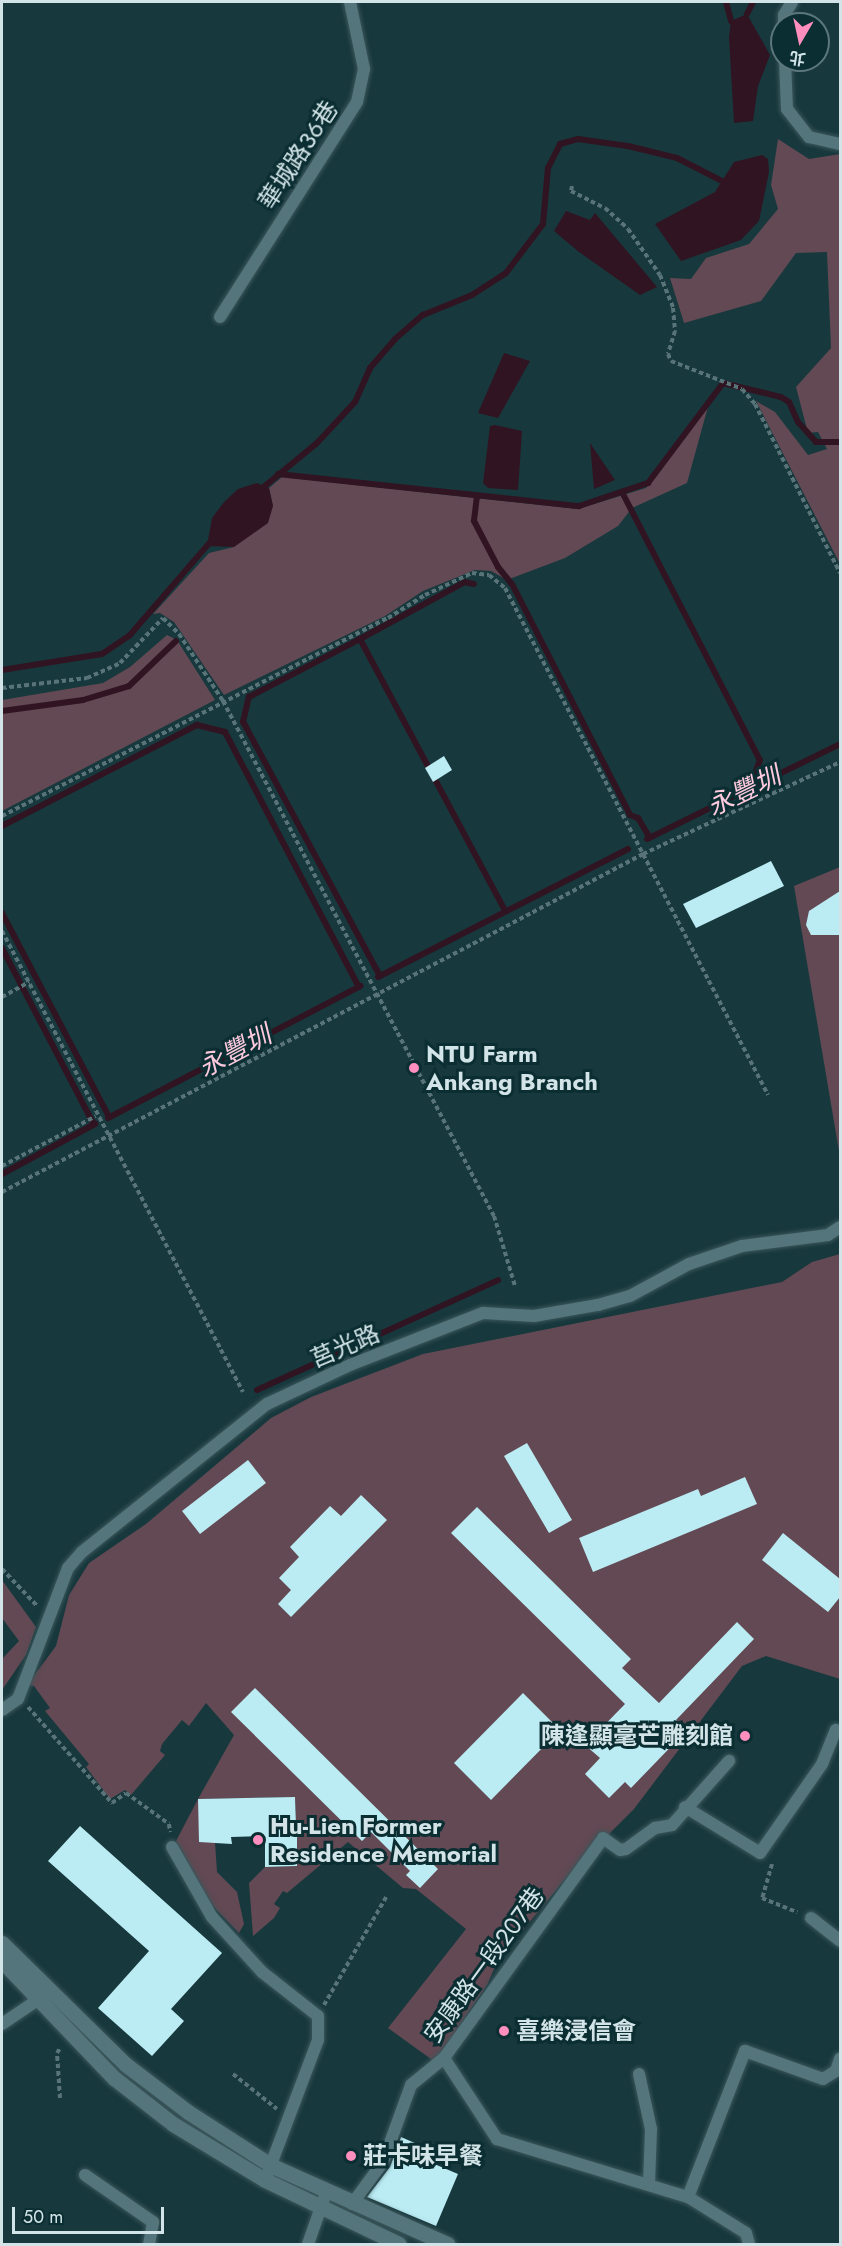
<!DOCTYPE html>
<meta charset="utf-8">
<style>
body{margin:0}
#map{position:relative;width:842px;height:2246px;overflow:hidden;background:#17383d;font-family:Jost,"Noto Sans TC",sans-serif}
div>[style]{position:absolute}
[style*='--x']{left:calc(var(--x)*1px);top:calc(var(--y)*1px);width:calc(var(--w)*1px);rotate:calc(var(--a)*1deg)}
.green>*{inset:0;background:#624953}
.water>*{inset:0;background:#311421}
.stream>*{height:6px;margin:-3px;padding:0 3px;transform-origin:3px;border-radius:3px;background:#311421}
.building>*{inset:0;background:#bbebf3}
.path>*{height:4px;margin-top:-2px;transform-origin:0;background:repeating-linear-gradient(90deg,#587479 0 4.5px,transparent 0 7.5px)}
.roads{filter:drop-shadow(0 0 2px #3b565b) drop-shadow(0 0 2px #3b565b)}
.service>*{height:12px;margin:-6px;padding:0 6px;transform-origin:6px;border-radius:6px;background:#53757b}
.secondary>*{height:15px;margin:-7.5px;padding:0 7.5px;transform-origin:7.5px;border-radius:7.5px;background:#53757b}
.dots>*{width:16px;height:16px;translate:-50% -50%;box-sizing:border-box;border:3px solid #0b2e33;border-radius:50%}
span{translate:-50% -50%;white-space:nowrap;text-align:center;line-height:1.15;-webkit-text-stroke:6px #0b2e33;paint-order:stroke}
.street-label{font-size:24px;color:#d2e4e7}
.poi-label{font-size:24px;color:#d2e4e7;font-weight:700}
.left{translate:0 -50%;text-align:left}
.right{translate:-100% -50%;text-align:right}
.water-label{font-size:26px;color:#fecade;font-style:italic}
.frame{position:absolute;inset:0;border:3px solid #d2e4e7;pointer-events:none}
.north{position:absolute;left:770px;top:12px;width:60px;height:60px;box-sizing:border-box;background:#0b2e33;border:2px solid #5b777b;border-radius:50%;rotate:189deg;font-size:16px;font-weight:700;line-height:24px;text-align:center;color:#d2e4e7}
.north::after{content:'';display:block;margin:auto;width:21px;height:27px;background:#fd8ebe;clip-path:polygon(50% 0,100% 100%,50% 72%,0 100%)}
.scale{position:absolute;left:12px;top:2207px;width:152px;height:27px;box-sizing:border-box;border:3px solid #d2e4e7;border-top:0;padding-left:8px;font-size:18px;line-height:21px;white-space:nowrap;color:#d2e4e7;-webkit-text-stroke:4px #0b2e33;paint-order:stroke}
</style>
<div id="map">
<div class="green">
<i style="clip-path:polygon(778px 139px,809px 159px,840px 154px,840px 564px,756px 401px,775px 412px,808px 455px,827px 449px,818px 432px,808px 433px,796px 387px,831px 348px,827px 252px,796px 253px,761px 301px,684px 323px,670px 278px,691px 279px,706px 258px,749px 244px,778px 209px,771px 185px)"></i>
<i style="clip-path:polygon(709px 403px,687px 483px,632px 508px,618px 526px,565px 558px,507px 580px,491px 571px,475px 570px,423px 591px,385px 616px,224px 695px,174px 622px,160px 613px,153px 614px,209px 553px,234px 547px,273px 506px,269px 488px,282px 477px,578px 509px,646px 488px)"></i>
<i style="clip-path:polygon(167px 635px,177px 640px,215px 700px,2px 811px,2px 700px,103px 683px,130px 667px)"></i>
<i style="clip-path:polygon(840px 867px,840px 1157px,794px 886px)"></i>
<i style="clip-path:polygon(840px 1254px,840px 1679px,766px 1656px,742px 1666px,634px 1809px,572px 1871px,498px 1960px,487px 1985px,435px 2062px,388px 2028px,466px 1929px,416px 1889px,403px 1888px,348px 1842px,287px 1893px,283px 1891px,274px 1904px,280px 1908px,274px 1918px,253px 1936px,249px 1883px,265px 1867px,297px 1866px,297px 1838px,300px 1831px,296px 1824px,295px 1797px,199px 1799px,199px 1842px,215px 1842px,217px 1872px,237px 1892px,244px 1924px,239px 1933px,212px 1905px,176px 1841px,198px 1799px,234px 1735px,206px 1703px,189px 1726px,182px 1720px,162px 1744px,160px 1751px,165px 1755px,131px 1795px,125px 1790px,110px 1799px,86px 1767px,89px 1764px,45px 1711px,50px 1708px,34px 1686px,27px 1685px,56px 1646px,69px 1595px,89px 1563px,146px 1524px,271px 1418px,311px 1397px,423px 1354px,782px 1282px,812px 1262px)"></i>
<i style="clip-path:polygon(2px 1580px,36px 1627px,26px 1655px,2px 1690px,2px 1659px,19px 1641px,2px 1618px)"></i>
</div>
<div class="water">
<i style="clip-path:polygon(747px 14px,770px 55px,758px 86px,753px 121px,734px 123px,729px 37px,731px 21px)"></i>
<i style="clip-path:polygon(762px 155px,768px 159px,769px 172px,759px 221px,741px 240px,681px 261px,655px 224px,715px 192px,734px 162px)"></i>
<i style="clip-path:polygon(566px 211px,590px 220px,595px 213px,657px 287px,640px 295px,579px 252px,554px 231px)"></i>
<i style="clip-path:polygon(504px 353px,530px 361px,498px 418px,478px 413px)"></i>
<i style="clip-path:polygon(495px 425px,522px 431px,518px 490px,488px 488px,483px 483px,490px 426px)"></i>
<i style="clip-path:polygon(590px 443px,615px 480px,594px 489px)"></i>
<i style="clip-path:polygon(257px 483px,269px 488px,273px 506px,268px 523px,234px 547px,207px 546px,212px 518px,224px 502px,238px 489px)"></i>
</div>
<div class="stream">
<i style="--x:726;--y:2;--w:20;--a:75"></i>
<i style="--x:747;--y:14;--w:13;--a:-63"></i>
<i style="--x:278;--y:474;--w:303;--a:6.1"></i>
<i style="--x:579;--y:506;--w:73;--a:-18.4"></i>
<i style="--x:648;--y:483;--w:125;--a:-53.1"></i>
<i style="--x:723;--y:383;--w:60;--a:13.6"></i>
<i style="--x:781;--y:397;--w:9;--a:32"></i>
<i style="--x:789;--y:402;--w:22;--a:66"></i>
<i style="--x:798;--y:422;--w:27;--a:48"></i>
<i style="--x:816;--y:442;--w:24;--a:0"></i>
<i style="--x:260;--y:490;--w:74;--a:-39.5"></i>
<i style="--x:317;--y:443;--w:56;--a:-47.2"></i>
<i style="--x:355;--y:402;--w:37;--a:-66"></i>
<i style="--x:370;--y:368;--w:38;--a:-49"></i>
<i style="--x:395;--y:339;--w:37;--a:-41"></i>
<i style="--x:423;--y:315;--w:53;--a:-22.2"></i>
<i style="--x:472;--y:295;--w:40;--a:-32.9"></i>
<i style="--x:506;--y:273;--w:61;--a:-52.9"></i>
<i style="--x:543;--y:224;--w:56;--a:-84.9"></i>
<i style="--x:548;--y:168;--w:27;--a:-63"></i>
<i style="--x:560;--y:144;--w:19;--a:-16"></i>
<i style="--x:578;--y:139;--w:50;--a:8"></i>
<i style="--x:628;--y:146;--w:50;--a:13.8"></i>
<i style="--x:677;--y:158;--w:53;--a:27.1"></i>
<i style="--x:622;--y:492;--w:301;--a:62.8"></i>
<i style="--x:760;--y:760;--w:12;--a:110"></i>
<i style="--x:756;--y:771;--w:13;--a:67"></i>
<i style="--x:477;--y:496;--w:25;--a:97"></i>
<i style="--x:474;--y:521;--w:52;--a:62.4"></i>
<i style="--x:498;--y:567;--w:22;--a:51"></i>
<i style="--x:512;--y:584;--w:259;--a:62.9"></i>
<i style="--x:630;--y:815;--w:9;--a:21"></i>
<i style="--x:638;--y:818;--w:23;--a:59"></i>
<i style="--x:360;--y:639;--w:119;--a:-28.5"></i>
<i style="--x:465;--y:582;--w:9;--a:13"></i>
<i style="--x:2;--y:670;--w:101;--a:-9.1"></i>
<i style="--x:102;--y:654;--w:34;--a:-34"></i>
<i style="--x:130;--y:635;--w:124;--a:-49.2"></i>
<i style="--x:2;--y:711;--w:82;--a:-7.7"></i>
<i style="--x:83;--y:700;--w:48;--a:-16.9"></i>
<i style="--x:129;--y:686;--w:65;--a:-43.8"></i>
<i style="--x:2;--y:826;--w:220;--a:-27.4"></i>
<i style="--x:197;--y:725;--w:29;--a:14"></i>
<i style="--x:225;--y:732;--w:288;--a:62.3"></i>
<i style="--x:647;--y:839;--w:215;--a:-26.2"></i>
<i style="--x:2;--y:913;--w:230;--a:62.3"></i>
<i style="--x:2;--y:948;--w:199;--a:62.5"></i>
<i style="--x:380;--y:976;--w:289;--a:-118.3"></i>
<i style="--x:243;--y:722;--w:26;--a:-77"></i>
<i style="--x:249;--y:697;--w:125;--a:-27.6"></i>
<i style="--x:360;--y:639;--w:308;--a:61.9"></i>
<i style="--x:378;--y:977;--w:281;--a:-27.1"></i>
<i style="--x:108;--y:1118;--w:285;--a:-27.6"></i>
<i style="--x:2;--y:1174;--w:106;--a:-28.3"></i>
<i style="--x:257;--y:1390;--w:265;--a:-24.5"></i>
</div>
<div class="building">
<i style="clip-path:polygon(444px 756px,452px 770px,433px 782px,425px 768px)"></i>
<i style="clip-path:polygon(771px 861px,784px 886px,696px 928px,683px 904px)"></i>
<i style="clip-path:polygon(840px 891px,840px 935px,811px 935px,806px 925px,809px 911px)"></i>
<i style="clip-path:polygon(527px 1443px,572px 1520px,549px 1533px,504px 1456px)"></i>
<i style="clip-path:polygon(248px 1460px,266px 1483px,200px 1534px,182px 1511px)"></i>
<i style="clip-path:polygon(745px 1477px,757px 1504px,593px 1572px,579px 1538px,698px 1489px,701px 1496px)"></i>
<i style="clip-path:polygon(361px 1495px,387px 1520px,291px 1617px,278px 1604px,291px 1590px,279px 1578px,299px 1557px,290px 1547px,330px 1506px,341px 1516px)"></i>
<i style="clip-path:polygon(477px 1507px,631px 1659px,622px 1668px,659px 1703px,737px 1622px,754px 1639px,676px 1720px,687px 1730px,631px 1788px,625px 1782px,609px 1798px,585px 1774px,600px 1758px,585px 1745px,625px 1704px,451px 1533px)"></i>
<i style="clip-path:polygon(783px 1533px,840px 1579px,840px 1597px,828px 1612px,762px 1560px)"></i>
<i style="clip-path:polygon(255px 1688px,438px 1869px,420px 1888px,406px 1875px,410px 1871px,371px 1832px,362px 1841px,231px 1712px)"></i>
<i style="clip-path:polygon(523px 1693px,560px 1730px,491px 1800px,454px 1763px)"></i>
<i style="clip-path:polygon(295px 1797px,296px 1824px,300px 1831px,297px 1838px,297px 1866px,265px 1867px,265px 1836px,231px 1837px,232px 1844px,199px 1842px,198px 1799px)"></i>
<i style="clip-path:polygon(80px 1826px,222px 1953px,171px 2009px,184px 2021px,152px 2056px,98px 2008px,149px 1951px,48px 1861px)"></i>
<i style="clip-path:polygon(401px 2137px,424px 2147px,420px 2158px,458px 2174px,436px 2226px,367px 2197px,390px 2167px)"></i>
</div>
<div class="path">
<i style="--x:572;--y:186;--w:5;--a:101"></i>
<i style="--x:571;--y:191;--w:38;--a:27"></i>
<i style="--x:605;--y:208;--w:31;--a:42"></i>
<i style="--x:628;--y:229;--w:56;--a:55.2"></i>
<i style="--x:660;--y:275;--w:35;--a:68"></i>
<i style="--x:673;--y:308;--w:23;--a:85"></i>
<i style="--x:675;--y:331;--w:24;--a:107"></i>
<i style="--x:668;--y:354;--w:8;--a:67"></i>
<i style="--x:671;--y:361;--w:76;--a:21.5"></i>
<i style="--x:742;--y:389;--w:20;--a:49"></i>
<i style="--x:755;--y:404;--w:189;--a:63.3"></i>
<i style="--x:2;--y:688;--w:86;--a:-6.7"></i>
<i style="--x:87;--y:678;--w:36;--a:-24"></i>
<i style="--x:120;--y:663;--w:62;--a:-46.3"></i>
<i style="--x:163;--y:618;--w:23;--a:45"></i>
<i style="--x:179;--y:634;--w:80;--a:56.7"></i>
<i style="--x:223;--y:701;--w:582;--a:62.25"></i>
<i style="--x:494;--y:1216;--w:73;--a:73.3"></i>
<i style="--x:2;--y:816;--w:434;--a:-27.2"></i>
<i style="--x:388;--y:618;--w:44;--a:-31.9"></i>
<i style="--x:425;--y:595;--w:52;--a:-25.1"></i>
<i style="--x:472;--y:573;--w:17;--a:7"></i>
<i style="--x:489;--y:575;--w:21;--a:39"></i>
<i style="--x:505;--y:588;--w:571;--a:62.58"></i>
<i style="--x:2;--y:931;--w:520;--a:62.4"></i>
<i style="--x:2;--y:997;--w:31;--a:-29"></i>
<i style="--x:2;--y:1166;--w:106;--a:-28"></i>
<i style="--x:2;--y:1192;--w:725;--a:-27.8"></i>
<i style="--x:643;--y:854;--w:217;--a:-25"></i>
<i style="--x:2;--y:1569;--w:52;--a:46.5"></i>
<i style="--x:28;--y:1707;--w:128;--a:48.8"></i>
<i style="--x:112;--y:1803;--w:17;--a:-36"></i>
<i style="--x:126;--y:1793;--w:53;--a:35.8"></i>
<i style="--x:169;--y:1824;--w:8;--a:83"></i>
<i style="--x:772;--y:1864;--w:35;--a:106"></i>
<i style="--x:762;--y:1898;--w:38;--a:22"></i>
<i style="--x:324;--y:2005;--w:125;--a:-60.1"></i>
<i style="--x:233;--y:2074;--w:56;--a:38.5"></i>
<i style="--x:60;--y:2098;--w:45;--a:-93.8"></i>
<i style="--x:57;--y:2053;--w:7;--a:-56"></i>
</div>
<div class="roads">
<div class="service">
<i style="--x:784;--y:24;--w:9;--a:-90"></i>
<i style="--x:784;--y:15;--w:15;--a:-58"></i>
<i style="--x:785;--y:60;--w:49;--a:87.7"></i>
<i style="--x:787;--y:109;--w:36;--a:52"></i>
<i style="--x:809;--y:137;--w:32;--a:13"></i>
<i style="--x:220;--y:317;--w:255;--a:-57.5"></i>
<i style="--x:357;--y:102;--w:34;--a:-78"></i>
<i style="--x:364;--y:69;--w:68;--a:-101.8"></i>
<i style="--x:2;--y:1710;--w:19;--a:-35"></i>
<i style="--x:18;--y:1699;--w:140;--a:-69.1"></i>
<i style="--x:68;--y:1568;--w:21;--a:-49"></i>
<i style="--x:82;--y:1552;--w:237;--a:-38.7"></i>
<i style="--x:267;--y:1404;--w:92;--a:-25.2"></i>
<i style="--x:350;--y:1365;--w:143;--a:-21.4"></i>
<i style="--x:483;--y:1313;--w:51;--a:3.4"></i>
<i style="--x:534;--y:1316;--w:65;--a:-9.8"></i>
<i style="--x:598;--y:1305;--w:33;--a:-16"></i>
<i style="--x:630;--y:1296;--w:67;--a:-28.5"></i>
<i style="--x:689;--y:1264;--w:56;--a:-18.8"></i>
<i style="--x:742;--y:1246;--w:87;--a:-7.3"></i>
<i style="--x:828;--y:1235;--w:14;--a:-34"></i>
<i style="--x:685;--y:1807;--w:88;--a:31.5"></i>
<i style="--x:760;--y:1853;--w:108;--a:-55.1"></i>
<i style="--x:822;--y:1764;--w:37;--a:-68"></i>
<i style="--x:172;--y:1847;--w:81;--a:60.3"></i>
<i style="--x:212;--y:1917;--w:74;--a:47.7"></i>
<i style="--x:262;--y:1972;--w:71;--a:38.2"></i>
<i style="--x:318;--y:2016;--w:24;--a:90"></i>
<i style="--x:318;--y:2040;--w:150;--a:110.7"></i>
<i style="--x:811;--y:1918;--w:37;--a:38"></i>
<i style="--x:2;--y:2024;--w:41;--a:-34.1"></i>
<i style="--x:444;--y:2058;--w:97;--a:56.8"></i>
<i style="--x:497;--y:2139;--w:200;--a:16.9"></i>
<i style="--x:688;--y:2197;--w:68;--a:31.8"></i>
<i style="--x:746;--y:2233;--w:11;--a:75"></i>
<i style="--x:639;--y:2074;--w:56;--a:77.7"></i>
<i style="--x:651;--y:2129;--w:55;--a:92.1"></i>
<i style="--x:85;--y:2175;--w:83;--a:34.7"></i>
<i style="--x:153;--y:2222;--w:22;--a:100"></i>
<i style="--x:688;--y:2197;--w:157;--a:-68.7"></i>
<i style="--x:745;--y:2051;--w:83;--a:19.7"></i>
<i style="--x:823;--y:2079;--w:15;--a:-32"></i>
<i style="--x:836;--y:2071;--w:13;--a:-72"></i>
<i style="--x:352;--y:2204;--w:52;--a:-53.6"></i>
<i style="--x:383;--y:2162;--w:82;--a:-70"></i>
<i style="--x:411;--y:2085;--w:43;--a:-39.3"></i>
<i style="--x:444;--y:2058;--w:271;--a:-54.1"></i>
<i style="--x:603;--y:1838;--w:21;--a:35"></i>
<i style="--x:620;--y:1850;--w:6;--a:-9"></i>
<i style="--x:626;--y:1849;--w:36;--a:-36"></i>
<i style="--x:655;--y:1828;--w:17;--a:-10"></i>
<i style="--x:672;--y:1825;--w:86;--a:-48.3"></i>
<i style="--x:308;--y:2244;--w:54;--a:-70.6"></i>
</div>
<div class="secondary">
<i style="--x:2;--y:1943;--w:173;--a:44.5"></i>
<i style="--x:125;--y:2064;--w:79;--a:37.3"></i>
<i style="--x:188;--y:2112;--w:100;--a:32.7"></i>
<i style="--x:272;--y:2166;--w:192;--a:24"></i>
<i style="--x:2;--y:1961;--w:162;--a:46.3"></i>
<i style="--x:114;--y:2078;--w:75;--a:37.9"></i>
<i style="--x:173;--y:2124;--w:108;--a:31.3"></i>
<i style="--x:265;--y:2180;--w:148;--a:25.5"></i>
</div>
</div>
<div class="dots">
<i style="left:414px;top:1068px;background:#fd8ebe"></i>
<i style="left:745px;top:1736px;background:#fd8ebe"></i>
<i style="left:258px;top:1840px;background:#fd8ebe"></i>
<i style="left:504px;top:2031px;background:#fd8ebe"></i>
<i style="left:351px;top:2156px;background:#fd8ebe"></i>
</div>
<div class="street-label">
<span style="left:298px;top:155px;rotate:-57deg">華城路36巷</span>
<span style="left:345px;top:1346px;rotate:-23deg">莒光路</span>
<span style="left:484px;top:1965px;rotate:-54deg">安康路一段207巷</span>
</div>
<div class="poi-label">
<span class="left" style="left:426px;top:1068px">NTU Farm<br>Ankang Branch</span>
<span class="right" style="left:733px;top:1736px">陳逢顯毫芒雕刻館</span>
<span class="left" style="left:270px;top:1840px">Hu-Lien Former<br>Residence Memorial</span>
<span class="left" style="left:516px;top:2031px">喜樂浸信會</span>
<span class="left" style="left:363px;top:2156px">莊卡味早餐</span>
</div>
<div class="water-label">
<span style="left:744px;top:792px;rotate:-26deg">永豐圳</span>
<span style="left:235px;top:1052px;rotate:-28deg">永豐圳</span>
</div>
<div class="frame"></div>
<div class="north">北</div>
<div class="scale">50 m</div>
</div>
